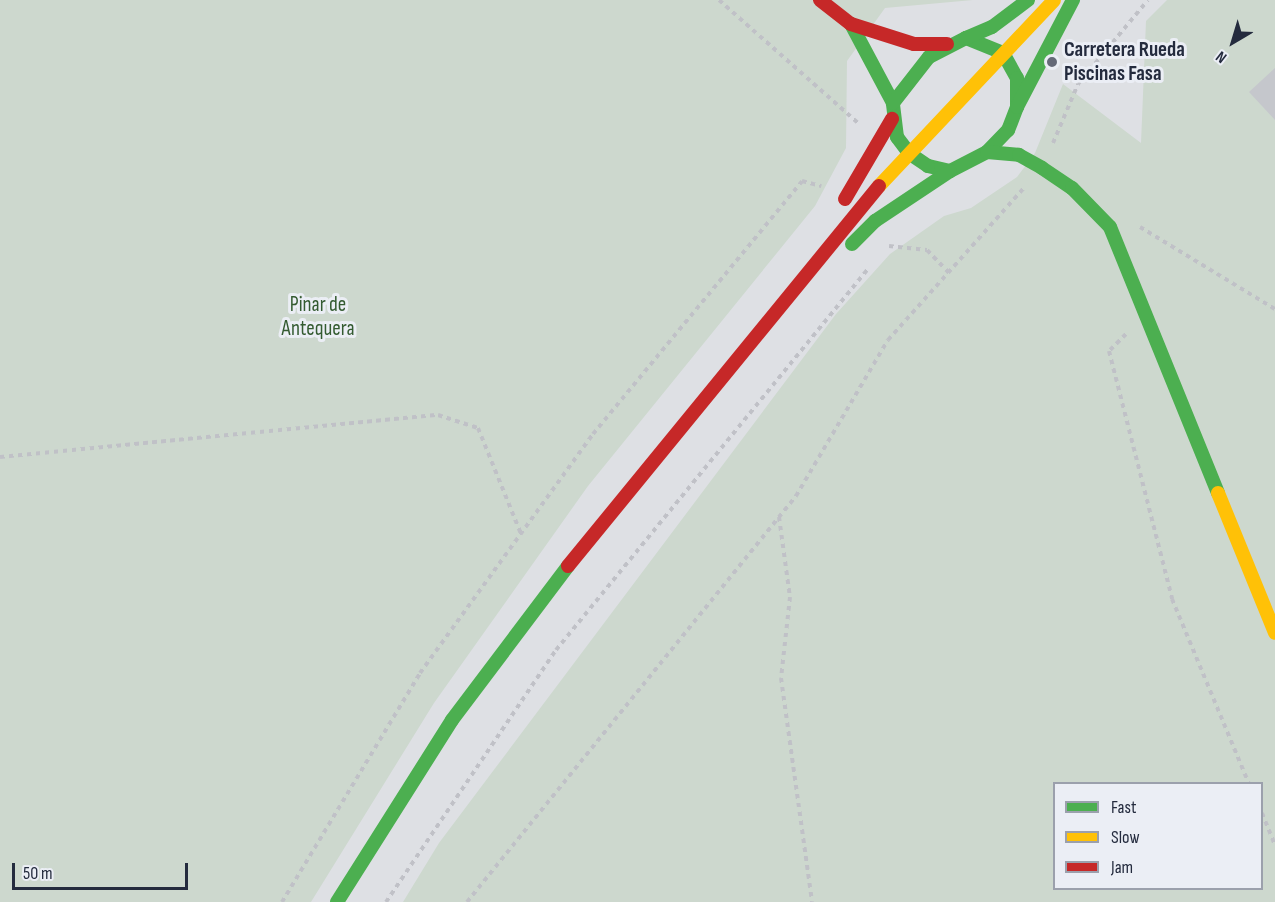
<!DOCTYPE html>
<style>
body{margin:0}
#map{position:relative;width:1275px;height:902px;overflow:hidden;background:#dee0e4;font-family:"Sofia Sans Condensed",sans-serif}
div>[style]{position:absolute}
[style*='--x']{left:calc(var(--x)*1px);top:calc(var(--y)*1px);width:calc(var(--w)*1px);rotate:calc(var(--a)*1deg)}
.green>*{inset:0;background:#cdd8ce}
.building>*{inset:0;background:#c5c7cc}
.path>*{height:4px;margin-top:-2px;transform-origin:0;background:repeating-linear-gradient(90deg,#c0c1c7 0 4.5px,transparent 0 9px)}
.fast>*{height:14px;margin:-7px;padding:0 7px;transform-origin:7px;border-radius:7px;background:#4caf50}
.slow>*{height:14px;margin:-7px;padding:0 7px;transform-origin:7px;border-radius:7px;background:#ffc107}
.jam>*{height:14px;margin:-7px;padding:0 7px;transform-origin:7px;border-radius:7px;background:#c62828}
.dots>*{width:16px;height:16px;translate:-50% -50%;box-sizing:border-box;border:3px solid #ebeef5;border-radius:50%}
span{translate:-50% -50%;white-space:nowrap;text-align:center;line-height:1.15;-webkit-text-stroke:6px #ebeef5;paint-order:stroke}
.poi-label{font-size:21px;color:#242b3e;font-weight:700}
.left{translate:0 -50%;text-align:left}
.park-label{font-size:21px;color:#345b31}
.legend{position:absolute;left:1053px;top:782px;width:210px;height:108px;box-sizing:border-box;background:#ebeef5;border:2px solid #9ba0ac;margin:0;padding:8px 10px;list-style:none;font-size:18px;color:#242b3e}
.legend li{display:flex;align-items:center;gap:12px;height:30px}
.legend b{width:30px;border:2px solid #9ba0ac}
.north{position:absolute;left:1203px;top:12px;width:60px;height:60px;-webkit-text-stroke:4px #ebeef5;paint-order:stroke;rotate:218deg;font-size:16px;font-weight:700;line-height:24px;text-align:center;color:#242b3e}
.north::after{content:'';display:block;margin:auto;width:21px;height:27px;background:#242b3e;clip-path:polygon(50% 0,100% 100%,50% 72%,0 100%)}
.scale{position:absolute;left:12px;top:863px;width:176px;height:27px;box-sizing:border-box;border:3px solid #242b3e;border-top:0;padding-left:8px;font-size:18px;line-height:21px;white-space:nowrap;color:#242b3e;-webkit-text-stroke:4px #ebeef5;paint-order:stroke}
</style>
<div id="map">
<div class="green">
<i style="clip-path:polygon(0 0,973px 0,885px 8px,847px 61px,846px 148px,815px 206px,588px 486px,434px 703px,311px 902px,0 902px)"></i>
<i style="clip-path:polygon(evenodd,1167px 0,1275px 0,1275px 902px,403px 902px,439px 843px,836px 314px,890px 254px,944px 216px,971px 208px,1017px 177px,1035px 153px,1063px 84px,1141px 143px,1146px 21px,1167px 0,1054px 784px,1262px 784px,1262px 888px,1054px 888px,1054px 784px)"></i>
</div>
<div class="building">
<i style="clip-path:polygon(1275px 68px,1275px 120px,1249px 92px)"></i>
</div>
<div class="path">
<i style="--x:719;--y:0;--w:186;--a:41.5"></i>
<i style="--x:1053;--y:143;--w:64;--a:-67"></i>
<i style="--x:1078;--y:84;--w:109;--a:-50.2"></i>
<i style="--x:1140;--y:227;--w:158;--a:31.3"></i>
<i style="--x:889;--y:246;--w:38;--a:6"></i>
<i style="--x:927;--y:250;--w:33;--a:46"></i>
<i style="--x:1126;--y:334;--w:24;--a:135"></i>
<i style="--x:1109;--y:351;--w:256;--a:75.7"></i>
<i style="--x:1172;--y:599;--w:200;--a:67.4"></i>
<i style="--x:0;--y:457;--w:440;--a:-5.5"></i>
<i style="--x:438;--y:415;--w:42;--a:18"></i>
<i style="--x:478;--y:428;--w:114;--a:67.9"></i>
<i style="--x:779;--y:517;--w:81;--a:82.2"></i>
<i style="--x:790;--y:597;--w:81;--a:96.3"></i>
<i style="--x:781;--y:678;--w:226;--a:82.1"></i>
<i style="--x:1262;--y:813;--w:35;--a:68"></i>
<i style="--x:282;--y:902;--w:267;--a:-58.9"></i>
<i style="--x:420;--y:673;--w:295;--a:-54.1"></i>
<i style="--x:593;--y:434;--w:328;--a:-50.4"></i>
<i style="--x:802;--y:181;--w:20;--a:15"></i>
<i style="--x:386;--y:902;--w:304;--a:-56"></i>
<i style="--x:556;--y:650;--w:494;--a:-50.7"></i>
<i style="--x:467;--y:902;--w:523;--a:-50.98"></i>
<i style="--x:796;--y:496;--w:181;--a:-59.5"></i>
<i style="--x:888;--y:340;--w:203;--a:-48.2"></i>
</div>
<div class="fast">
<i style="--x:851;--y:24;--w:89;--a:62"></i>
<i style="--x:966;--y:38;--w:40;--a:22"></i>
<i style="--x:1003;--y:53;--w:29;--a:61"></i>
<i style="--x:1017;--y:78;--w:29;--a:90"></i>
<i style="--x:1017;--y:107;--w:25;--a:111"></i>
<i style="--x:1008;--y:130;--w:30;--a:134"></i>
<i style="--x:987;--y:152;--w:42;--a:152.8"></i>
<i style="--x:950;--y:171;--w:23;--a:-167"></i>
<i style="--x:928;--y:166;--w:23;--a:-146"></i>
<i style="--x:909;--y:153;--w:20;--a:-127"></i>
<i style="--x:897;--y:137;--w:34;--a:-97"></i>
<i style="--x:893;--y:103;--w:58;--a:-52"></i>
<i style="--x:929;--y:57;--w:42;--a:-27.2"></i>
<i style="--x:966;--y:38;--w:28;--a:-23"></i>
<i style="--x:992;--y:27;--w:45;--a:-36.9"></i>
<i style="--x:1017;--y:107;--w:121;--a:-62.4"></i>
<i style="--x:987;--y:152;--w:32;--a:5"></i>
<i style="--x:1019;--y:155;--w:26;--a:29"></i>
<i style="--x:1042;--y:168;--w:36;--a:34"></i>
<i style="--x:1072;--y:188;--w:54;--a:45.7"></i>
<i style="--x:1110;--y:227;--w:287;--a:67.9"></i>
<i style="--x:852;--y:244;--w:33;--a:-45"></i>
<i style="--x:875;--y:221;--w:90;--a:-33.7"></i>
<i style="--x:337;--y:902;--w:215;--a:-57.7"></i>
<i style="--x:452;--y:720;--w:193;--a:-53"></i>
</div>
<div class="slow">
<i style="--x:879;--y:186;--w:255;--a:-46.7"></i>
<i style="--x:1218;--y:493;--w:151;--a:67.8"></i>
</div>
<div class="jam">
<i style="--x:820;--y:0;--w:39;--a:38"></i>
<i style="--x:851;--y:24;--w:66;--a:17.6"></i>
<i style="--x:914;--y:44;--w:33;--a:0"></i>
<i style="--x:845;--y:199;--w:93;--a:-59.6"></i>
<i style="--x:568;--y:566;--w:491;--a:-50.7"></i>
</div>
<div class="dots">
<i style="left:1052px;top:62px;background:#656a78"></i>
</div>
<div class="poi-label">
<span class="left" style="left:1064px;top:62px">Carretera Rueda<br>Piscinas Fasa</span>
</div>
<div class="park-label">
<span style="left:318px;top:317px">Pinar de<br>Antequera</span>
</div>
<ul class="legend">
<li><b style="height:8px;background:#4caf50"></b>Fast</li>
<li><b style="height:8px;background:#ffc107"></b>Slow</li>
<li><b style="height:8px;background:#c62828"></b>Jam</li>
</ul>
<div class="north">N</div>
<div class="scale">50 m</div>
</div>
